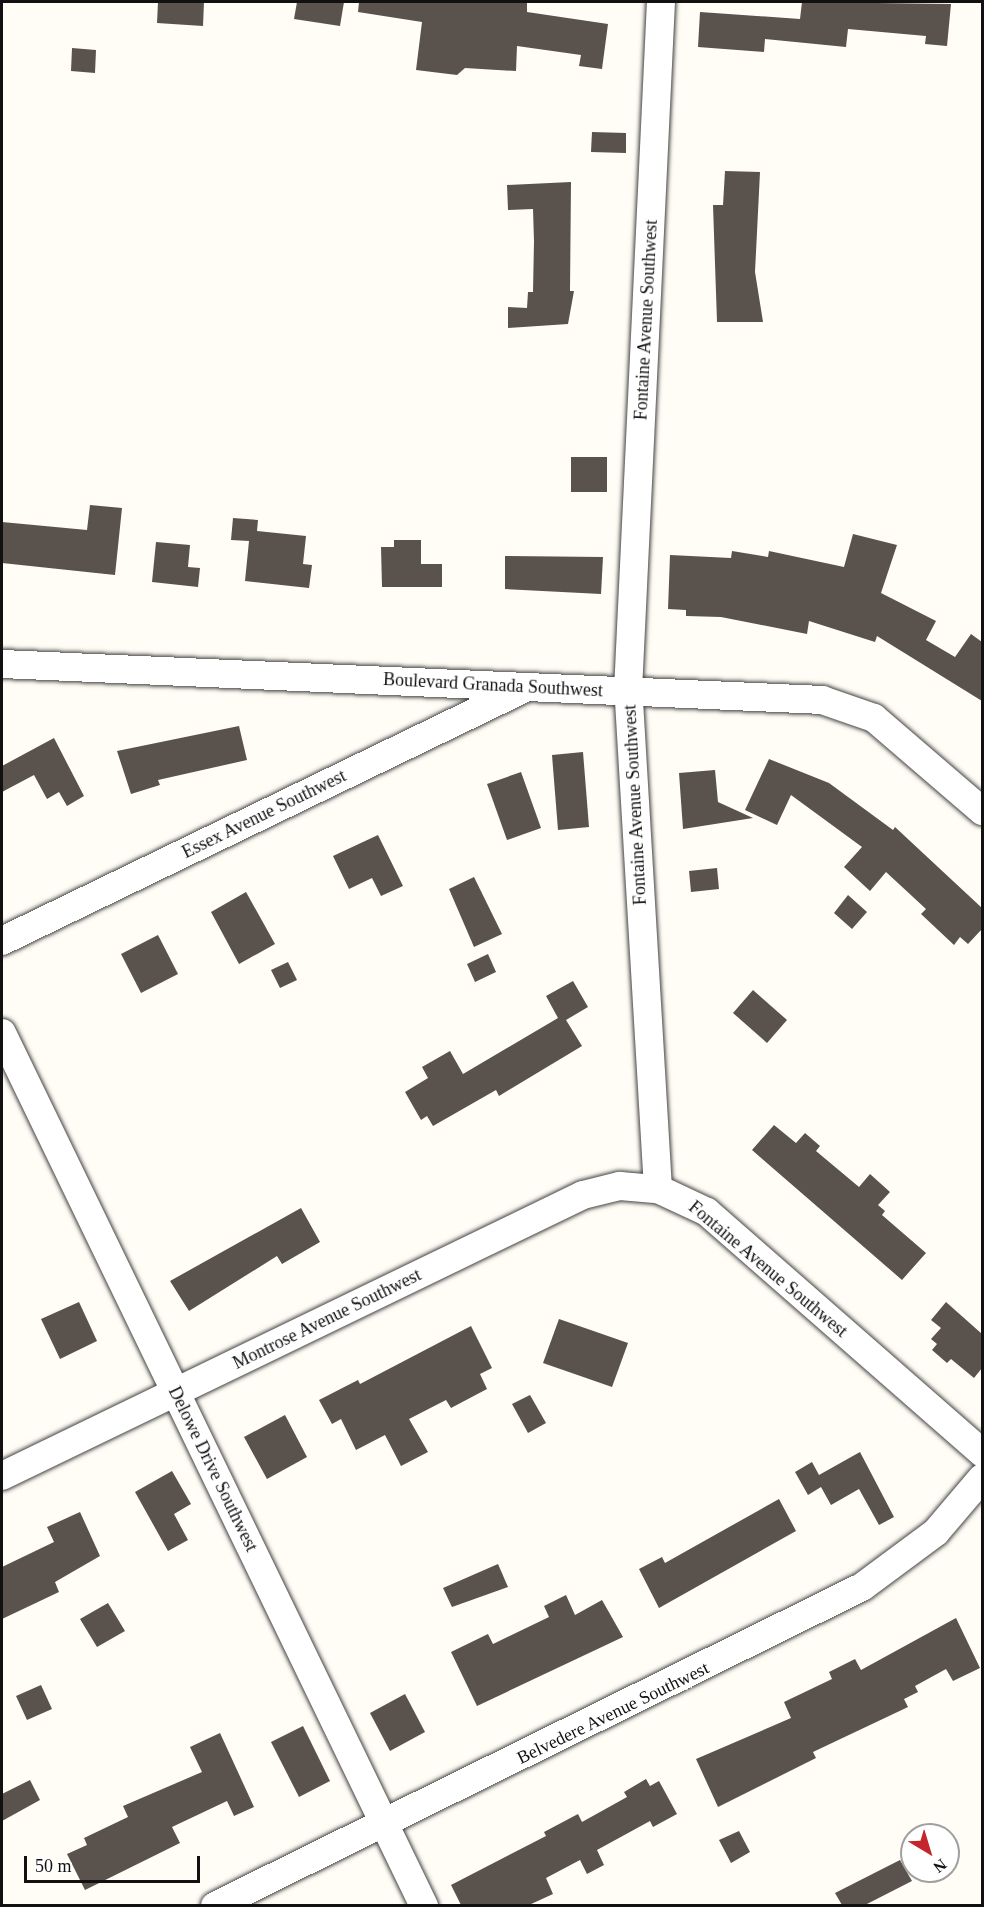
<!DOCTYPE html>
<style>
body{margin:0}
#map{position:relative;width:984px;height:1907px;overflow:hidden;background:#fffdf5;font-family:Georgia,serif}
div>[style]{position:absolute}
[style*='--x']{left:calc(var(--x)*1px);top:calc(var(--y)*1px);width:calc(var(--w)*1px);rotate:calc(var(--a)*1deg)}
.building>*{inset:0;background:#5a524d}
.roads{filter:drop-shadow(0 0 2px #444) drop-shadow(0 0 2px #444)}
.minor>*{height:28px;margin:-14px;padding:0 14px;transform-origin:14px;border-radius:14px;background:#fff}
span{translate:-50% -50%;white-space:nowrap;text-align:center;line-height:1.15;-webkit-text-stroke:6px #fff;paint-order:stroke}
.street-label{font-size:18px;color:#111}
.frame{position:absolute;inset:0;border:3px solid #111;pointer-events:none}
.north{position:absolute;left:900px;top:1823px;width:60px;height:60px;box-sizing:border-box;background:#fff;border:2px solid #a0a0a0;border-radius:50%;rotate:142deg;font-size:16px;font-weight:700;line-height:24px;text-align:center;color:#111}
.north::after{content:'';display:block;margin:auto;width:21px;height:27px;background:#c4262e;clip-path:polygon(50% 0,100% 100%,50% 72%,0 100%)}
.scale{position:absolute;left:24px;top:1856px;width:176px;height:27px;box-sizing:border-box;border:3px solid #111;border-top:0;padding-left:8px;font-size:18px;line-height:21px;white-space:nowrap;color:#111;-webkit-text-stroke:4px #fff;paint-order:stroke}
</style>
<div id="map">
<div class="building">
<i style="clip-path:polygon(158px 2px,204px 2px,203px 26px,157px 23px)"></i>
<i style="clip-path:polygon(297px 2px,344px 2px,340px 26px,294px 19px)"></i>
<i style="clip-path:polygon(359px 2px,527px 2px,527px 12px,608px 24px,602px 69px,579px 66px,581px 55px,517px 46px,516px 71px,465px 68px,457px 75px,416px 70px,422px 22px,358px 12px)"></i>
<i style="clip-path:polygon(802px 2px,951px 4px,947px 46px,925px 44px,926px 36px,848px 29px,846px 47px,765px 39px,764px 52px,698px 47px,700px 12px,800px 19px)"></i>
<i style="clip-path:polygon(72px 48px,96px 50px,95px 73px,71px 71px)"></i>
<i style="clip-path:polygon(592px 132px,626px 133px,626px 153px,591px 152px)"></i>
<i style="clip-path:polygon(725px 171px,760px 172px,755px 272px,763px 322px,717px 322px,713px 205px,723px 205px)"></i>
<i style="clip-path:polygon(571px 182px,570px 291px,574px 291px,568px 324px,508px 328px,508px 307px,527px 308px,528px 292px,533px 292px,534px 241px,533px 209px,508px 210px,507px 185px)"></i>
<i style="clip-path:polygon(571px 457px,607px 457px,607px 492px,571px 492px)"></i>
<i style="clip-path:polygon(90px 505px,122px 508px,115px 575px,2px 563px,2px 522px,87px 530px)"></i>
<i style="clip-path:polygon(233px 518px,258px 520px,257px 531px,306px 536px,303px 564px,312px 565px,309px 588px,245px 581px,249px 541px,231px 540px)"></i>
<i style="clip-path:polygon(853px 534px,897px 545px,881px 593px,936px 621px,926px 640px,955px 657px,971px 634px,982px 642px,982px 701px,877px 636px,875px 642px,809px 621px,807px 634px,721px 617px,686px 616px,686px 610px,668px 609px,670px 555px,731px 558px,732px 551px,768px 557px,769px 551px,844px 567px)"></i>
<i style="clip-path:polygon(394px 540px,421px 540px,421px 564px,442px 564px,442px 587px,382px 587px,381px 547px,394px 547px)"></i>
<i style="clip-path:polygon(156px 542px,190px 545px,188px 567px,200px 568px,198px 587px,152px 582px)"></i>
<i style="clip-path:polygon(505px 556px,603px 557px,601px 594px,505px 589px)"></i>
<i style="clip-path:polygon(239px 726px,247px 760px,158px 780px,160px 785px,131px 794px,117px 751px)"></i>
<i style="clip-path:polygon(54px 738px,84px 796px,67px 806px,59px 792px,47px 799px,34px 775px,2px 792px,2px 766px)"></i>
<i style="clip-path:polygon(583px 752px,589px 827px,558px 830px,552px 755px)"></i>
<i style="clip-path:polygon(769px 759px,829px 783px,893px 830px,895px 827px,982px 908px,982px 929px,968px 944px,960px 937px,954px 945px,921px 914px,926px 909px,886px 872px,870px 891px,844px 867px,862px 847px,791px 795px,777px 825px,745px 810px)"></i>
<i style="clip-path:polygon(715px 770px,718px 802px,753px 818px,683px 829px,679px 773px)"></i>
<i style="clip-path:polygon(521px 772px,541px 828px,507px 840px,487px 784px)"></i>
<i style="clip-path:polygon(378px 835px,403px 886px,381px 896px,372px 878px,349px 889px,333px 856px)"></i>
<i style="clip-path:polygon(717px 868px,719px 889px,691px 892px,689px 871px)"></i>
<i style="clip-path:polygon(474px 877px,502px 934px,474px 947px,449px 889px)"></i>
<i style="clip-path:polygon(246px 892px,275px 944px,239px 964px,211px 912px)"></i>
<i style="clip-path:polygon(848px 895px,867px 912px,852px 929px,834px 913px)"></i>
<i style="clip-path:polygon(158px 935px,178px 974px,141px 993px,121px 954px)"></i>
<i style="clip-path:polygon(488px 954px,496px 972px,475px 982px,467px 964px)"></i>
<i style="clip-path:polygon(288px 962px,297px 980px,280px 988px,271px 970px)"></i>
<i style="clip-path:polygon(573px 981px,588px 1007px,566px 1020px,582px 1046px,499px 1096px,496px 1090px,433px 1126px,427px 1116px,421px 1120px,405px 1092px,428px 1078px,422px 1067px,450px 1051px,463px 1074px,558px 1018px,546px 996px)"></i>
<i style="clip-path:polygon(753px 990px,787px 1020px,767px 1043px,733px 1013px)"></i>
<i style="clip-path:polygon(774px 1125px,796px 1143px,805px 1133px,820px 1146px,816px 1151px,859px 1187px,870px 1174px,890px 1192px,878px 1205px,885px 1211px,882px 1215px,926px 1253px,902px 1280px,752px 1150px)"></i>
<i style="clip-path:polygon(301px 1208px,320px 1242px,282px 1264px,277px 1256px,189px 1311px,170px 1281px)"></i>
<i style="clip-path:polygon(79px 1302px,97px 1341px,60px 1359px,41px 1319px)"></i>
<i style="clip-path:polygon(946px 1302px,982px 1334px,982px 1368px,974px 1378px,951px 1359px,947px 1363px,932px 1350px,937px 1344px,931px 1339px,941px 1328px,931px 1320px)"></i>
<i style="clip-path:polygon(559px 1319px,628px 1343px,612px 1387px,543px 1363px)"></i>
<i style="clip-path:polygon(471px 1326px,492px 1368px,480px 1374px,487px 1389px,451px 1408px,446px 1400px,409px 1419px,428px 1452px,401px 1466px,385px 1435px,356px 1450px,341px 1419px,332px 1424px,319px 1400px,358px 1380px,360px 1384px)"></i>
<i style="clip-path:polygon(530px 1395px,546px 1423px,528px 1433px,512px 1404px)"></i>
<i style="clip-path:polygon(285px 1415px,307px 1457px,267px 1479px,244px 1437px)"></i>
<i style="clip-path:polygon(860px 1452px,894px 1517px,879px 1525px,859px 1489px,831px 1505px,821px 1487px,808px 1495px,795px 1472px,812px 1462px,819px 1475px)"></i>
<i style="clip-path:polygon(172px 1471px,191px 1504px,174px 1514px,188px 1540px,168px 1551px,135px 1492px)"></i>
<i style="clip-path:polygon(779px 1499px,796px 1531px,659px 1608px,639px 1569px,662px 1557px,665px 1563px)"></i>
<i style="clip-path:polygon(80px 1512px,100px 1556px,55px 1582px,59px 1592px,2px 1619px,2px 1567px,54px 1542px,47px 1527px)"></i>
<i style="clip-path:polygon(498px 1564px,508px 1587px,452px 1607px,443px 1588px)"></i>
<i style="clip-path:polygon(566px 1595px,575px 1615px,602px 1600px,623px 1637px,477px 1706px,451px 1652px,488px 1634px,493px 1644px,549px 1617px,544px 1606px)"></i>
<i style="clip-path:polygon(108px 1603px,125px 1631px,97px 1647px,80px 1619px)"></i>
<i style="clip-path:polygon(956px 1618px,980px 1668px,953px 1681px,946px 1669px,915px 1686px,918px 1692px,904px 1699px,908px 1707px,813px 1752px,816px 1758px,718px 1807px,696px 1759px,791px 1718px,784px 1702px,832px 1679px,829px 1672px,855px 1659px,861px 1670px)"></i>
<i style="clip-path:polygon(41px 1685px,52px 1709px,27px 1720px,16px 1696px)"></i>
<i style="clip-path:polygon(405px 1694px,425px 1732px,390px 1751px,370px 1713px)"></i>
<i style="clip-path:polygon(303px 1726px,330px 1781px,299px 1797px,271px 1742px)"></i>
<i style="clip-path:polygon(220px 1733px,254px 1807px,234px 1816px,227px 1801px,172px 1827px,180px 1843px,85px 1890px,67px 1854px,87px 1845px,84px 1838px,128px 1817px,123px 1806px,202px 1772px,190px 1747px)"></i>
<i style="clip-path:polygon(646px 1779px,650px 1786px,659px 1781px,677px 1814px,653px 1827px,650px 1821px,597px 1850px,604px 1865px,587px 1874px,580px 1860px,546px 1878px,553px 1894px,529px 1905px,461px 1905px,451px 1885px,546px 1836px,544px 1832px,578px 1814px,582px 1822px,627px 1797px,624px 1792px)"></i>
<i style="clip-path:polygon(30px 1780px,40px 1800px,2px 1821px,2px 1794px)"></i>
<i style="clip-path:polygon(739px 1831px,750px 1852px,731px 1863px,719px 1840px)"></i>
<i style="clip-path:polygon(900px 1860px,912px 1881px,865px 1905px,842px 1905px,835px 1893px)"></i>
</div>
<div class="roads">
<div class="minor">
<i style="--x:2;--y:664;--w:821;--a:2.51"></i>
<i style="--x:822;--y:700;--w:55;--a:19.1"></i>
<i style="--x:874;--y:718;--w:143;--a:40.7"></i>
<i style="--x:2;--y:941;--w:579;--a:-25.81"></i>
<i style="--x:2;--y:1033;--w:970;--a:64.2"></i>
<i style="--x:658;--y:1189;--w:499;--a:-93.4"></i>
<i style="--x:628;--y:691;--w:690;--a:-87.26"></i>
<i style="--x:2;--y:1476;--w:645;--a:-25.81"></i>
<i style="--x:583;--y:1195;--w:38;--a:-14"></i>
<i style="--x:620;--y:1186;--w:38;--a:5"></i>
<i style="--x:658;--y:1189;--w:54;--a:25.1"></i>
<i style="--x:707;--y:1212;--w:366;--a:41.2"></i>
<i style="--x:215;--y:1906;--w:721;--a:-26.25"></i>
<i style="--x:862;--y:1587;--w:92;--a:-36.6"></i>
<i style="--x:936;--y:1532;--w:71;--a:-49.6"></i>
</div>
</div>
<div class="street-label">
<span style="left:646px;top:320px;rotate:-87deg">Fontaine Avenue Southwest</span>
<span style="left:493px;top:685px;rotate:3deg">Boulevard Granada Southwest</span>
<span style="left:635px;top:805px;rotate:-93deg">Fontaine Avenue Southwest</span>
<span style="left:264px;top:814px;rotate:-26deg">Essex Avenue Southwest</span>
<span style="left:768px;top:1269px;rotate:40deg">Fontaine Avenue Southwest</span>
<span style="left:327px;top:1319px;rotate:-26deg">Montrose Avenue Southwest</span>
<span style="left:213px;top:1469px;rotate:64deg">Delowe Drive Southwest</span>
<span style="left:613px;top:1713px;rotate:-26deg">Belvedere Avenue Southwest</span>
</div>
<div class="frame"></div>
<div class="north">N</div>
<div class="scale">50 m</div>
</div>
